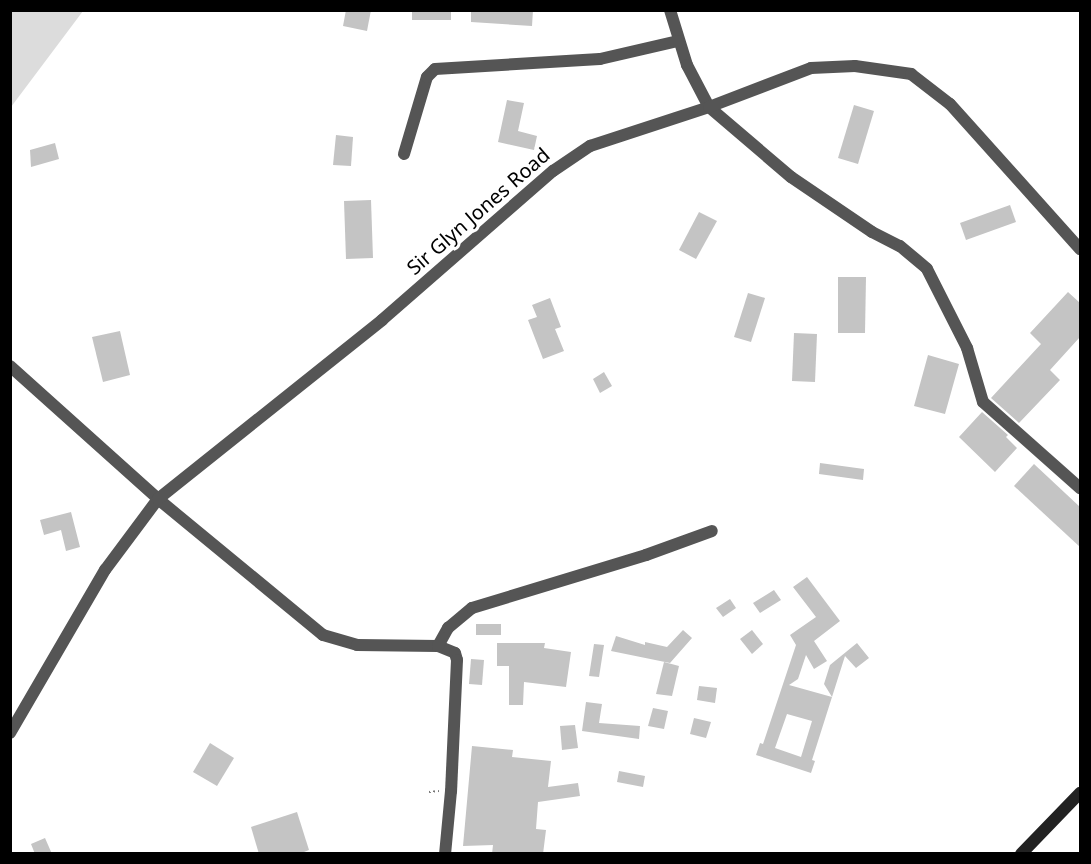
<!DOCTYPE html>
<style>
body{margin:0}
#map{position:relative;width:1091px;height:864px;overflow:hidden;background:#fff;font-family:"Noto Sans",sans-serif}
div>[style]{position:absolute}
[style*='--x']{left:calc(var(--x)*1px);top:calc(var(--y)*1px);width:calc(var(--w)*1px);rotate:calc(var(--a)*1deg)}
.green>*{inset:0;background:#dcdcdc}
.building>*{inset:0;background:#c4c4c4}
.path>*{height:2px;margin-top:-1px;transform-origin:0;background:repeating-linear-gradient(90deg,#777 0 1.5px,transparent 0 4.5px)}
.street>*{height:12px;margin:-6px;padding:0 6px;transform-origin:6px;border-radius:6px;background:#555}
.secondary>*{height:12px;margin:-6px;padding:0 6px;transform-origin:6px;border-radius:6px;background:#222}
span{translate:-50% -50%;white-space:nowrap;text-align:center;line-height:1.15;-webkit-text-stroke:6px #fff;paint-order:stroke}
.street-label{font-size:20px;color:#000}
.frame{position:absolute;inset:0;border:12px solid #000;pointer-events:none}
</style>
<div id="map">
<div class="green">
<i style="clip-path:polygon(11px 10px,83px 11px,11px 107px,10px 11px)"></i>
</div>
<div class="building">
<i style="clip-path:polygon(346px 10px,371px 10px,367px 31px,343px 26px)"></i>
<i style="clip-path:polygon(412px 10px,451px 10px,451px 20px,412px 20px)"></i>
<i style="clip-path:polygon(471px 10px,533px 10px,532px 26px,471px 22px)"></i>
<i style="clip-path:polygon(507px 100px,524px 103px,518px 131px,537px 136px,534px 150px,498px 142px)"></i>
<i style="clip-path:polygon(854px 105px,874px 111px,858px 164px,838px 158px)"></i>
<i style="clip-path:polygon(336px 135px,353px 137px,351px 166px,333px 165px)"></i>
<i style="clip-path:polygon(55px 143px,59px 159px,31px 167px,30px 150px)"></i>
<i style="clip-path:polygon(371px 200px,373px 258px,346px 259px,344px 201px)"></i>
<i style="clip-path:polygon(1010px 205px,1016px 222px,966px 240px,960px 223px)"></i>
<i style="clip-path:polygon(699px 212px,717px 221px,696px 259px,679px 250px)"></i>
<i style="clip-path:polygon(838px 277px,866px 277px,865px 333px,838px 333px)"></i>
<i style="clip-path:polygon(1068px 292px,1080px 303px,1080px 337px,1050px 370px,1060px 380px,1019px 423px,991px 398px,1041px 344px,1030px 333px)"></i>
<i style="clip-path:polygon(748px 293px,765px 298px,751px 342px,734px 337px)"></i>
<i style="clip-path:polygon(550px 298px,561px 327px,555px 329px,564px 351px,543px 359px,528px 320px,537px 317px,532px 305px)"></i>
<i style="clip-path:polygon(120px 331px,130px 375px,103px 382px,92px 337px)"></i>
<i style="clip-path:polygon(794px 333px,817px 334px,815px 382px,792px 381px)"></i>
<i style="clip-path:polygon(928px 355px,959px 364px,945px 414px,914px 406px)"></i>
<i style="clip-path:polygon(604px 372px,612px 386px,600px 393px,593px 379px)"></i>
<i style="clip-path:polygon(982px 412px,1008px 435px,1006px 437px,1017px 448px,995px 472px,959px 437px)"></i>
<i style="clip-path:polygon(820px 463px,864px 469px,863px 480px,819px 474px)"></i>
<i style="clip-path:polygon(1034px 464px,1080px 507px,1080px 547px,1014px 486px)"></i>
<i style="clip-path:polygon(71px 512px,80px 547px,66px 551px,61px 530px,44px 535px,40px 520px)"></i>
<i style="clip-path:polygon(evenodd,807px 577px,840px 621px,814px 641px,827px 661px,814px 669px,806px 655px,798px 679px,789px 685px,832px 697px,812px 760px,815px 761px,811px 773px,756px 755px,760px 743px,763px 744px,796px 645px,790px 635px,816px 617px,793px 587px,807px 577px,787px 714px,812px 721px,801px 757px,775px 748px,787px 714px)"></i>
<i style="clip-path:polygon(774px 590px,781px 600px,760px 613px,753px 603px)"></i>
<i style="clip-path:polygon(730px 599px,736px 608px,723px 617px,716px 608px)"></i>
<i style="clip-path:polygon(476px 624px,501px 624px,501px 635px,476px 635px)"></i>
<i style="clip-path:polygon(683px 630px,692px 638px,670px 663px,611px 651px,616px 636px,645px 645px,645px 642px,667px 647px)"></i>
<i style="clip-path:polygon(752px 630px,763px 644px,752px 654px,740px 639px)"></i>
<i style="clip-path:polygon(497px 643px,545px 643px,544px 648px,571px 652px,566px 687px,524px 682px,523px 705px,509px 705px,509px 666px,497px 666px)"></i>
<i style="clip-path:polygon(857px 643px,869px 658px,856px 668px,845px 656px,832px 697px,824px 684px,830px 665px)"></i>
<i style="clip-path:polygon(594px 644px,604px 645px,599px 677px,589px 676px)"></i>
<i style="clip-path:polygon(471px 659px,484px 660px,482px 685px,469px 684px)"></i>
<i style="clip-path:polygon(664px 662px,679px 666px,672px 696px,656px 694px)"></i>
<i style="clip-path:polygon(699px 686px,717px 688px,715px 703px,697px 700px)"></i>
<i style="clip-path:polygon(586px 702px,602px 704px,599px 723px,640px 726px,639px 739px,582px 731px)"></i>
<i style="clip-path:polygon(653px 708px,668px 711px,664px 729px,648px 726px)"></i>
<i style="clip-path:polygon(694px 718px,711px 722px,706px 738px,690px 734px)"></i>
<i style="clip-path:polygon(575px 725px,578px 748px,562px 750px,560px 726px)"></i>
<i style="clip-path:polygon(210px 743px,234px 758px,217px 786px,193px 772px)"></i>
<i style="clip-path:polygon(472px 746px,513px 750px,512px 757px,551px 761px,548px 787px,578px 783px,580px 796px,538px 802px,536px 829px,546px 830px,543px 854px,492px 854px,493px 845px,463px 846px)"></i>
<i style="clip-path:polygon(619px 771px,645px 776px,643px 787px,617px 782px)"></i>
<i style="clip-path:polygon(297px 812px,309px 850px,299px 854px,259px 854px,251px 827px)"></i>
<i style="clip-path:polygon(45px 838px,52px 854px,35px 854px,31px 844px)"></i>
</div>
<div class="path">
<i style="--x:429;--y:792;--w:10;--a:-6"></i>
</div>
<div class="street">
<i style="--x:670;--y:10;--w:58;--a:72.8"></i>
<i style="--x:687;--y:65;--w:47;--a:62.4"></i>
<i style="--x:709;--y:107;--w:108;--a:40.5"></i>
<i style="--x:791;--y:177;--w:98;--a:34.2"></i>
<i style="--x:872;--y:232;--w:31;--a:27"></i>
<i style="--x:900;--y:246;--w:35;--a:40"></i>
<i style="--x:927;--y:269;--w:89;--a:63.1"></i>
<i style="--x:967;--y:348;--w:56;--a:73.5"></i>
<i style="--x:983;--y:402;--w:130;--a:41.6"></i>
<i style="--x:404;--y:154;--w:80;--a:-73.4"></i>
<i style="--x:427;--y:77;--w:11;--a:-45"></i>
<i style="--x:435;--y:69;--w:165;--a:-3.5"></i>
<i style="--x:600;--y:59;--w:80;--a:-13"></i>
<i style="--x:10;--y:366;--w:199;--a:41.9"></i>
<i style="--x:158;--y:499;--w:214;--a:39.5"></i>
<i style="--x:323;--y:635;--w:35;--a:16"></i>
<i style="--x:357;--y:645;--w:81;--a:0.7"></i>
<i style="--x:438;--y:646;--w:18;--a:22"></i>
<i style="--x:455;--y:653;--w:7;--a:74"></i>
<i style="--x:457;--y:660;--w:131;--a:92.6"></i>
<i style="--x:451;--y:791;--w:63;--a:95.4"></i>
<i style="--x:438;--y:646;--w:21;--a:-61"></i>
<i style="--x:448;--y:628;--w:31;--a:-40"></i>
<i style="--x:472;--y:608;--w:182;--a:-16.9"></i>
<i style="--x:646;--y:555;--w:70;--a:-20"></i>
<i style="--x:10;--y:733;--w:189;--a:-59.8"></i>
<i style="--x:105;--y:570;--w:89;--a:-53.3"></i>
<i style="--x:158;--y:499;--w:287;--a:-38.6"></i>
<i style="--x:382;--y:320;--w:227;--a:-41.1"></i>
<i style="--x:553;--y:171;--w:45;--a:-34"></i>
<i style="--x:590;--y:146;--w:125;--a:-18.1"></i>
<i style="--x:709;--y:107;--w:109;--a:-20.9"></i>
<i style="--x:811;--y:68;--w:44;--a:-2.6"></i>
<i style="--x:855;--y:66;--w:57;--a:8.1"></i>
<i style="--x:911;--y:74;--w:49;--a:37.6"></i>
<i style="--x:950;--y:104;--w:195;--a:48.1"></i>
</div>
<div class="secondary">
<i style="--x:1021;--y:854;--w:85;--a:-46"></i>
</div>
<div class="street-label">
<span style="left:478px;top:211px;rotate:-41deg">Sir Glyn Jones Road</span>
</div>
<div class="frame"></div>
</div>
